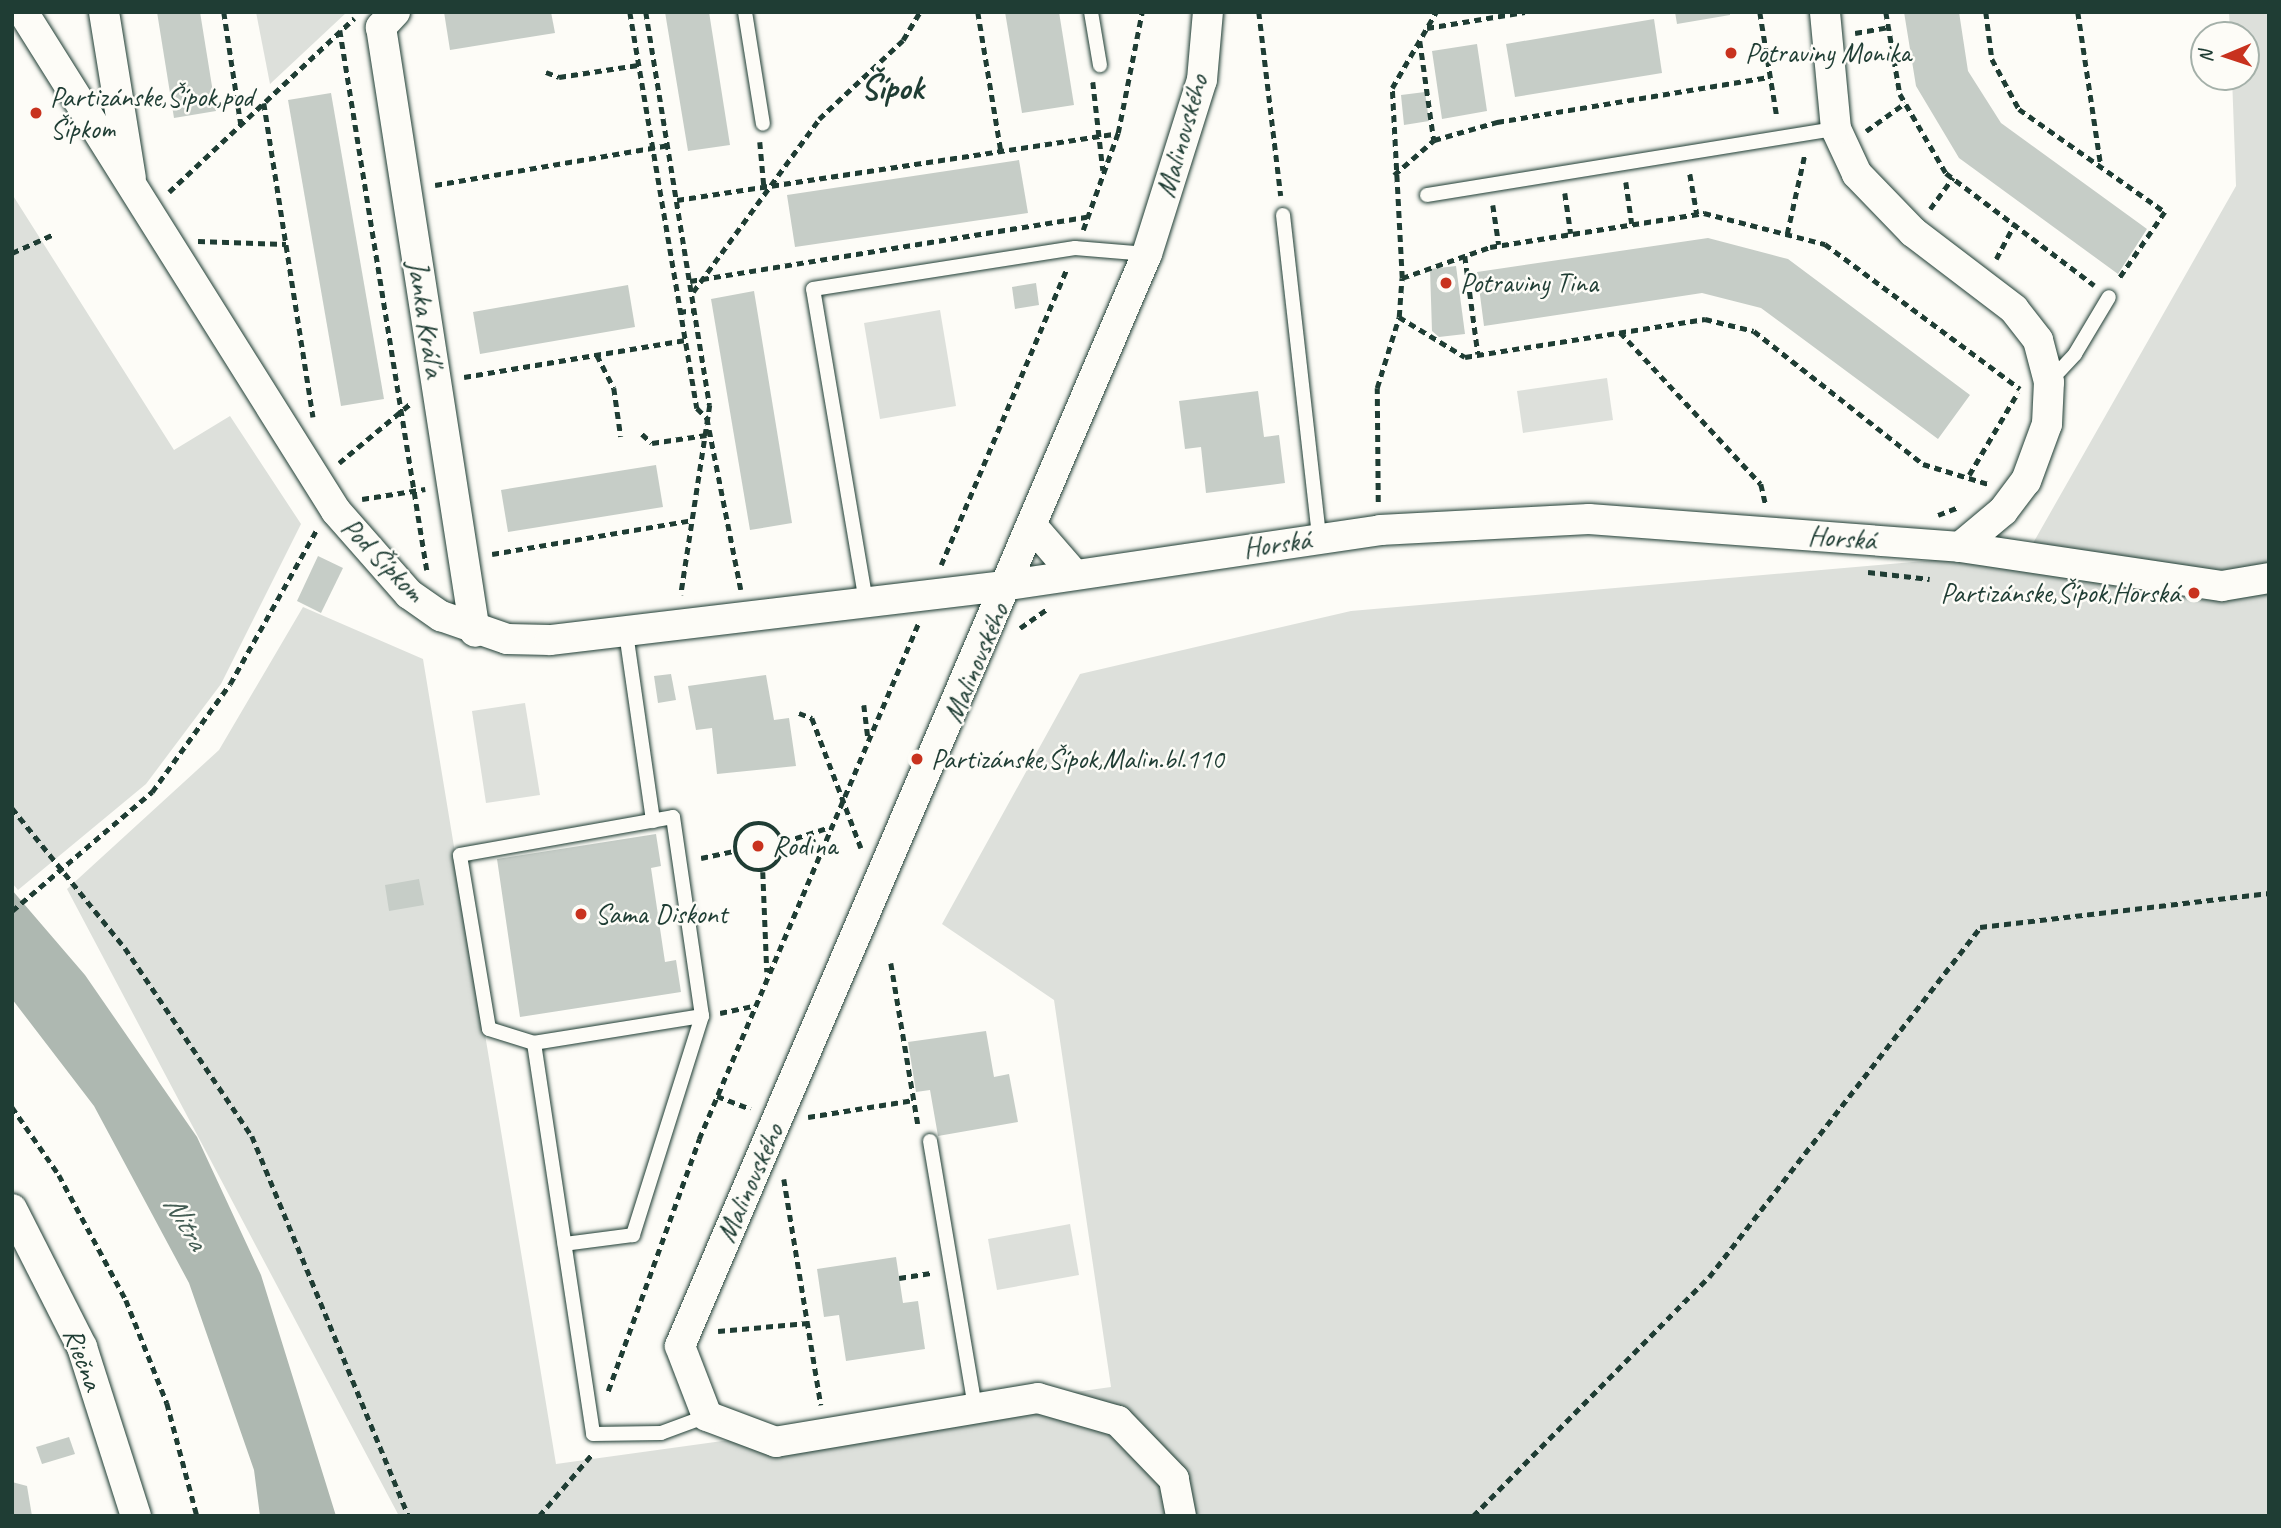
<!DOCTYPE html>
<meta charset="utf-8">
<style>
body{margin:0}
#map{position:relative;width:2281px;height:1528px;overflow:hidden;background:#fdfcf7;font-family:Caveat,sans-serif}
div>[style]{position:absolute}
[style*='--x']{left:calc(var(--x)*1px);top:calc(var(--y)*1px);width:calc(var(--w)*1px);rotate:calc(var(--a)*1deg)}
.green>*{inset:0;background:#dde0db}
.water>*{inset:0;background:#aeb8b1}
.building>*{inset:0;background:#c6cdc7}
.path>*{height:4.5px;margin-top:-2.25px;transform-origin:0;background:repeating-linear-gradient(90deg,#1f3d34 0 7px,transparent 0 12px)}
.path>.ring{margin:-2.25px;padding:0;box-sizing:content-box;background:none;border:4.5px solid #1f3d34;border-radius:50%}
.roads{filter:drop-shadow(0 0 2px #1f3d34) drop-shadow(0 0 2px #1f3d34)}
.lane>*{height:14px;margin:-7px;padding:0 7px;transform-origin:7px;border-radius:7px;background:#fdfcf7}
.street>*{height:30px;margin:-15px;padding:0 15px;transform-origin:15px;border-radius:15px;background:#fdfcf7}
.dots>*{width:19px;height:19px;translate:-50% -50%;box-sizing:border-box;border:4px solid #fdfcf7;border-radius:50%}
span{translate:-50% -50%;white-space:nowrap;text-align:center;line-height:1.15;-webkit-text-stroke:5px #fdfcf7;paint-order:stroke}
.poi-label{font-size:28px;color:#1f3d34}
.left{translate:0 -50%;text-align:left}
.right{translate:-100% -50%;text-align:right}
.street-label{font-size:28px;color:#1f3d34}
.water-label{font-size:30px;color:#435c53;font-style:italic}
.district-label{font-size:35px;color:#1f3d34;font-weight:700}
.frame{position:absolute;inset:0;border:14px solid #1f3d34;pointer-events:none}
.north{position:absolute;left:2190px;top:21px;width:70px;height:70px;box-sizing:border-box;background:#fdfcf7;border:2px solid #a4b0a9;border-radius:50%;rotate:268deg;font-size:19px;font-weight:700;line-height:28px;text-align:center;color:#1f3d34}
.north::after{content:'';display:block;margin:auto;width:24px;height:32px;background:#c8321e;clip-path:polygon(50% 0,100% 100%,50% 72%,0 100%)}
</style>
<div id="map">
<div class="green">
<i style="clip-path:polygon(256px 12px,347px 12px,270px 84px)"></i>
<i style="clip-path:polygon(2229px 12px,2269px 12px,2269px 1516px,399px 1516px,67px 889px,219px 750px,303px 607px,423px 659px,556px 1464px,1111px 1387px,1054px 1000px,942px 924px,1080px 674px,1351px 611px,2028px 552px,2236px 186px,2232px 77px,2246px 77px,2246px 35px,2230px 35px)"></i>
<i style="clip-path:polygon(12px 194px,174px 450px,230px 416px,301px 524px,221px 684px,146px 784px,18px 890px,12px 883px)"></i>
<i style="clip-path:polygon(940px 310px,956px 406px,880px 419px,864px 323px)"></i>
<i style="clip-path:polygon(1607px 378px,1613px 420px,1523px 433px,1517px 391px)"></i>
<i style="clip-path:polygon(525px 703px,540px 795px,486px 803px,472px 711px)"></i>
<i style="clip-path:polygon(1070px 1224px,1079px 1275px,997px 1290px,988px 1239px)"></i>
</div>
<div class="water">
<i style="clip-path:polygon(12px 890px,85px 975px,197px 1137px,261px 1275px,336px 1516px,260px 1516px,254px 1470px,189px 1283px,94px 1106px,12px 999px)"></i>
</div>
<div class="building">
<i style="clip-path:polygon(157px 12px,200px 12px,216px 111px,174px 118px)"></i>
<i style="clip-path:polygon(444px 12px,551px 12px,555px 33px,450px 50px)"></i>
<i style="clip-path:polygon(665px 12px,709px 12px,730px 145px,688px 151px)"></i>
<i style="clip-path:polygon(1005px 12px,1059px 12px,1074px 105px,1022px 113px)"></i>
<i style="clip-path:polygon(1675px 12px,1730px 12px,1730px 15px,1677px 24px)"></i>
<i style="clip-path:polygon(1904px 12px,1959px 12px,1968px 71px,2001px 123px,2147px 229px,2118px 274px,1959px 158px,1916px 86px)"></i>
<i style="clip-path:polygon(1654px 19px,1662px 73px,1515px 97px,1506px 44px)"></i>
<i style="clip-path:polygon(1477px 44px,1487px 111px,1442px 119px,1432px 51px)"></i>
<i style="clip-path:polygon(1425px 92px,1429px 121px,1404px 125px,1401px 95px)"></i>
<i style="clip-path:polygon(331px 93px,384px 399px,341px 406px,288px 100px)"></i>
<i style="clip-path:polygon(1019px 160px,1028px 213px,795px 247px,787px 195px)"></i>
<i style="clip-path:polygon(1708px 238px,1788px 259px,1970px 395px,1938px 439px,1761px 308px,1702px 293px,1484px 326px,1477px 272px)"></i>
<i style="clip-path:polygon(1456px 266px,1465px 334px,1439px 337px,1432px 331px,1430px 269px)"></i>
<i style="clip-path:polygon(1036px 283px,1039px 305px,1015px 309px,1012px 287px)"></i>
<i style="clip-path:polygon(628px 285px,635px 327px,480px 354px,473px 312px)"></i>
<i style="clip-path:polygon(754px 291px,792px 523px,750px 530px,711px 299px)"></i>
<i style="clip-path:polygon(1258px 391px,1264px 437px,1279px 435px,1285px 483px,1206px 493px,1201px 447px,1185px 449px,1179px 401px)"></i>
<i style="clip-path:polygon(656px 465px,663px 507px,508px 532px,501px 490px)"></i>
<i style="clip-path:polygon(318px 556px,343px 568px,321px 613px,297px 601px)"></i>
<i style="clip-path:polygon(671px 674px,676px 700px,658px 703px,654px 676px)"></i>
<i style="clip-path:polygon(766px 675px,774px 720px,789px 718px,796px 766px,717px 774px,712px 728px,696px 730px,688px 686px)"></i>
<i style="clip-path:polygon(656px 834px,661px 866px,651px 868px,665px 962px,676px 960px,681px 992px,520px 1017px,497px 859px)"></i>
<i style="clip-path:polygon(419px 879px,424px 905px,389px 911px,385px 885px)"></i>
<i style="clip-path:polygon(986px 1031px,994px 1077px,1009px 1074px,1018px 1122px,938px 1136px,930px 1090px,916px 1092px,908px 1042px)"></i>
<i style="clip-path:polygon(896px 1257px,903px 1303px,918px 1301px,925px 1349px,846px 1361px,839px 1315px,824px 1317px,817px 1269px)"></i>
<i style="clip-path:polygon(69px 1437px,75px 1454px,42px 1464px,36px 1447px)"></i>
<i style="clip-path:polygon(12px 1482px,27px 1486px,32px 1516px,12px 1516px)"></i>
</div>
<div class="path">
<i style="--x:224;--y:12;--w:113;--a:81.4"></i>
<i style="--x:630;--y:12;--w:402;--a:80.4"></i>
<i style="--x:697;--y:408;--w:14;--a:45"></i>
<i style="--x:707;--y:418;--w:175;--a:78.8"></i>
<i style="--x:646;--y:12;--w:398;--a:80.8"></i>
<i style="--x:710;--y:405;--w:192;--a:98.7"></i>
<i style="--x:978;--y:12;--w:141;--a:80.6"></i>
<i style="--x:1259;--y:12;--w:185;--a:83.2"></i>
<i style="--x:1760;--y:12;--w:106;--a:80.8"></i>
<i style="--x:1886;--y:12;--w:83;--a:80.3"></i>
<i style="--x:1900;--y:94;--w:91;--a:59.8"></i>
<i style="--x:1946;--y:173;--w:186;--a:37.1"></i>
<i style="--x:1986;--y:12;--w:47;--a:82.7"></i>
<i style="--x:1992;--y:59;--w:57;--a:61.6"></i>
<i style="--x:2019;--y:109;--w:179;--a:35.2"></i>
<i style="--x:2165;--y:212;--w:81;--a:124.5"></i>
<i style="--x:2078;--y:12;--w:155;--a:81.5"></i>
<i style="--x:1427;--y:28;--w:99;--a:-9.3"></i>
<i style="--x:340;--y:30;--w:547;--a:80.85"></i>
<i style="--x:1855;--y:33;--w:34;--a:-10"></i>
<i style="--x:1420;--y:41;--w:100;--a:82"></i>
<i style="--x:546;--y:72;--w:14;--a:21"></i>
<i style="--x:559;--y:77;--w:80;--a:-8.6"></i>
<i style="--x:1093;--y:82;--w:89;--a:83.5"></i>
<i style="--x:264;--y:103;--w:318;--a:81.1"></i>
<i style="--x:1866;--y:131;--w:48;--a:-35.7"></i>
<i style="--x:760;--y:142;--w:44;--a:84.8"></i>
<i style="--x:1690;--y:174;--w:41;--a:80.1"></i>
<i style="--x:1394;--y:175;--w:53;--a:-41.2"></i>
<i style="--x:1434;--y:140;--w:66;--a:-15.9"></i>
<i style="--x:1497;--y:122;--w:277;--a:-9.4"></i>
<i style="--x:1626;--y:182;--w:42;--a:81.9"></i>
<i style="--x:435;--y:185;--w:236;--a:-9.7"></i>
<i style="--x:169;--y:192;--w:254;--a:-43.2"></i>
<i style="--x:1565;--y:193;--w:41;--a:81.7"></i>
<i style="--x:677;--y:200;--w:446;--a:-8.6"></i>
<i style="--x:1493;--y:205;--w:40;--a:81.5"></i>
<i style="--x:1930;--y:209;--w:39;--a:-54"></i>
<i style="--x:1083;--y:230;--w:103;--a:-70.2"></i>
<i style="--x:1118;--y:133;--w:123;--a:-78.8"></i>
<i style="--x:1787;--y:234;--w:83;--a:-77.5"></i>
<i style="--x:198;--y:241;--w:88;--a:2"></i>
<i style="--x:12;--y:253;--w:46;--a:-24.3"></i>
<i style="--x:1465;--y:256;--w:99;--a:82.4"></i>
<i style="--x:1996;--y:259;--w:41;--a:-62.2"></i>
<i style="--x:1402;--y:278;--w:93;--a:-19.4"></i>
<i style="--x:1490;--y:247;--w:217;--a:-9"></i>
<i style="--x:1704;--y:213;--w:125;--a:14.4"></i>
<i style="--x:1825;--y:244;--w:243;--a:36.6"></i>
<i style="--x:690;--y:281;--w:402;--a:-9.2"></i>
<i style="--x:693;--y:292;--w:214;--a:-53.9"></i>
<i style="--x:819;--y:119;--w:115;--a:-43.2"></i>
<i style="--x:903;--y:40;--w:33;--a:-59"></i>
<i style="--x:679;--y:312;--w:16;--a:-7"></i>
<i style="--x:1399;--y:317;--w:77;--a:31.2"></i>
<i style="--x:1465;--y:357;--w:243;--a:-9"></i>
<i style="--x:1705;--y:319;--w:50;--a:13.8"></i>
<i style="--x:1754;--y:331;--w:215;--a:38.2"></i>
<i style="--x:1923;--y:464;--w:68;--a:17.1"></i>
<i style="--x:1620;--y:332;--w:207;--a:47.2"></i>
<i style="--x:1761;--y:484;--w:22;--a:77"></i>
<i style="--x:597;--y:355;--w:37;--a:63"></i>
<i style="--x:614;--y:388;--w:49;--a:81.9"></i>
<i style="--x:464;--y:377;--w:223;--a:-9.5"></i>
<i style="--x:642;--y:434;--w:13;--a:42"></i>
<i style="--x:652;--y:443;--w:55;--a:-8.4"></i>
<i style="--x:339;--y:463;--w:94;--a:-39.8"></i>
<i style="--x:1969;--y:475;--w:96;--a:-59.4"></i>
<i style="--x:362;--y:499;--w:64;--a:-9"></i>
<i style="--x:1378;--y:502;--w:114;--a:-90.5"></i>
<i style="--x:1377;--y:388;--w:74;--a:-72.8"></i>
<i style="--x:1399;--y:317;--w:39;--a:-86"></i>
<i style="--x:1402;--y:278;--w:190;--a:-93"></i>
<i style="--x:1392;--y:88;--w:88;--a:-59.9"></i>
<i style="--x:1938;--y:515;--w:22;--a:-21"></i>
<i style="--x:492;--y:554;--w:203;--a:-9.6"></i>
<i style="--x:941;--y:565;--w:320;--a:-67"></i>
<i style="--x:1868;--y:572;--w:62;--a:6.4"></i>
<i style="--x:1020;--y:628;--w:33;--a:-35"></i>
<i style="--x:864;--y:705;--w:33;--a:83"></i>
<i style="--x:799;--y:713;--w:14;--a:21"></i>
<i style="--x:812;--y:718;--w:139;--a:69.3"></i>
<i style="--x:12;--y:808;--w:180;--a:51.1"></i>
<i style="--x:125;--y:948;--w:227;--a:56"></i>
<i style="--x:252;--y:1136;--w:411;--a:67.6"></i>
<i class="ring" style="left:735px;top:823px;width:43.5px;height:43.5px"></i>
<i style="--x:784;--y:842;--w:48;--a:-18.1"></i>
<i style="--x:701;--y:858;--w:34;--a:-12"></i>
<i style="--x:763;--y:872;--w:100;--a:87.7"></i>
<i style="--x:12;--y:911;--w:184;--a:-40.4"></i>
<i style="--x:152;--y:792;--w:133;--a:-54.2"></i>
<i style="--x:230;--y:684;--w:176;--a:-60.7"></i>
<i style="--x:891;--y:963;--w:163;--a:80.5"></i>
<i style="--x:720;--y:1013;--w:34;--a:-12"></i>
<i style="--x:717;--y:1096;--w:36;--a:21"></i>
<i style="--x:12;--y:1107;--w:83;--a:55.3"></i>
<i style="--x:59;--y:1175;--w:142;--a:61.8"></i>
<i style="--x:126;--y:1300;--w:111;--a:68.3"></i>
<i style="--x:167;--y:1403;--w:117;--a:75.1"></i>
<i style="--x:808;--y:1117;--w:107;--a:-9.1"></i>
<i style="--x:784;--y:1179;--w:229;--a:80.7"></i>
<i style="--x:899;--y:1278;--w:32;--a:-9"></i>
<i style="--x:718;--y:1331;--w:90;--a:-5.1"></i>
<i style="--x:608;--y:1391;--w:268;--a:-70.1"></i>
<i style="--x:699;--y:1139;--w:560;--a:-66.96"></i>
<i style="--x:539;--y:1516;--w:83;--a:-49.4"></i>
<i style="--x:1473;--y:1516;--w:336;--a:-45.4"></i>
<i style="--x:1709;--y:1277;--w:443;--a:-52.2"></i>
<i style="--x:1980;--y:927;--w:291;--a:-6.7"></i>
</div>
<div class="roads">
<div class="lane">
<i style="--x:745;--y:12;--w:113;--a:80.9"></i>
<i style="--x:1091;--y:12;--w:54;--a:80.4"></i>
<i style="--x:1427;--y:195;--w:414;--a:-9.2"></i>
<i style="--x:1283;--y:215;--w:325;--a:83.6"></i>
<i style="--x:2050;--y:381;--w:37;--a:-47"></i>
<i style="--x:2075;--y:354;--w:66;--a:-59.2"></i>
<i style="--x:866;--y:602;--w:317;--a:-99.6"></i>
<i style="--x:813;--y:289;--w:265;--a:-8.9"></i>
<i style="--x:1075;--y:248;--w:72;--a:4.8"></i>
<i style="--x:626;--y:633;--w:190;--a:81.8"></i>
<i style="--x:702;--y:1016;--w:170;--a:170.9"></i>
<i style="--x:534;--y:1043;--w:395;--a:81.4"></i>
<i style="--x:593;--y:1434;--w:68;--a:-0.8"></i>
<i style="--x:661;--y:1433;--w:49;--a:-20.3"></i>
<i style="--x:534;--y:1043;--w:47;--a:-162.7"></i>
<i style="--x:489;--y:1029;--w:176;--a:-99.5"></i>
<i style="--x:460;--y:855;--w:216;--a:-10.1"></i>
<i style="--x:673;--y:817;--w:201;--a:81.7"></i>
<i style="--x:702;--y:1016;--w:230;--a:107.5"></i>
<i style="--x:633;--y:1235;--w:69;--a:172.5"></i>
<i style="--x:930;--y:1141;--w:271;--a:80.4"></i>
</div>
<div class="street">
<i style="--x:23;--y:12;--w:589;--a:57.9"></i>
<i style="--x:336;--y:511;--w:111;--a:48.7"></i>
<i style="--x:409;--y:594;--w:39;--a:35"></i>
<i style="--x:441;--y:616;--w:70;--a:19.2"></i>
<i style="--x:507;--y:639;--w:43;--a:1.3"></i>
<i style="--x:550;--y:640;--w:462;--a:-6.8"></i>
<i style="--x:1009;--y:585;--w:375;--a:-8.4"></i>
<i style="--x:1380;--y:530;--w:209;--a:-3"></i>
<i style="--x:1589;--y:519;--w:372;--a:4.3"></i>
<i style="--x:1960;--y:547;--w:56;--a:-39.9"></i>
<i style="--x:2003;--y:511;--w:38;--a:-53"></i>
<i style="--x:2026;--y:481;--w:61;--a:-69.8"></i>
<i style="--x:2047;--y:424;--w:42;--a:-87.3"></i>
<i style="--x:2049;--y:382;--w:43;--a:-104.7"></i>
<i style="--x:2038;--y:340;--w:39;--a:-128"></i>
<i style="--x:2014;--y:309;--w:127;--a:-142.7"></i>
<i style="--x:1913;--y:232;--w:81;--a:-134"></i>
<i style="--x:1857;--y:174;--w:50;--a:-115"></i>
<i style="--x:1836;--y:129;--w:118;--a:-95.4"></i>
<i style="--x:104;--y:12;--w:168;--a:80.8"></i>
<i style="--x:395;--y:12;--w:21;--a:133"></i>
<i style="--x:381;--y:27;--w:612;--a:81.17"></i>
<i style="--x:1034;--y:528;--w:60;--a:49.1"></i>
<i style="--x:1960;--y:547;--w:265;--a:8.5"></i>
<i style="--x:2222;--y:586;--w:48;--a:-9.7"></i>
<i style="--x:12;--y:1209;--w:155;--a:63.1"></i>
<i style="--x:82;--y:1347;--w:177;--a:72.3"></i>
<i style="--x:1181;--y:1516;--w:38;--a:-101"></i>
<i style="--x:1174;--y:1479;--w:81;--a:-134"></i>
<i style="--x:1118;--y:1421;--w:83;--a:-164"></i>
<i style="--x:1038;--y:1398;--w:266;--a:170.5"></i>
<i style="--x:776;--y:1442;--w:74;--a:-159.4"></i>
<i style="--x:707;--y:1416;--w:75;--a:-111.1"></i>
<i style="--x:680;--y:1346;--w:1188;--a:-66.85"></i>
<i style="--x:1147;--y:254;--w:182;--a:-72.5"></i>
<i style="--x:1202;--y:80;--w:68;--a:-85"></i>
</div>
</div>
<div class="dots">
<i style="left:1731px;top:53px;background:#c8321e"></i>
<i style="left:36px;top:113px;background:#c8321e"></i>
<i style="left:1446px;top:283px;background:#c8321e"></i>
<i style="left:2194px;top:593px;background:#c8321e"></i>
<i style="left:917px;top:759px;background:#c8321e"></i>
<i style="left:758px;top:846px;background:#c8321e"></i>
<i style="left:581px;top:914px;background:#c8321e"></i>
</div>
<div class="poi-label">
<span class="left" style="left:1745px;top:53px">Potraviny Monika</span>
<span class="left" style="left:50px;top:113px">Partizánske,Šípok,pod<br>Šípkom</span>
<span class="left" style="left:1460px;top:283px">Potraviny Tina</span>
<span class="right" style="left:2180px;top:593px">Partizánske,Šípok,Horská</span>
<span class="left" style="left:931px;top:759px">Partizánske,Šípok,Malin.bl.110</span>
<span class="left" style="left:772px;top:846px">Rodina</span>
<span class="left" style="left:595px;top:914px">Sama Diskont</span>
</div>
<div class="street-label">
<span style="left:1182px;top:136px;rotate:-74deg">Malinovského</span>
<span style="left:426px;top:319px;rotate:81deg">Janka Kráľa</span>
<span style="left:1842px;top:538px;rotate:4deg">Horská</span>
<span style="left:1277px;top:544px;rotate:-8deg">Horská</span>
<span style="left:383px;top:560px;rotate:46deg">Pod Šípkom</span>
<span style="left:976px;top:663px;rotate:-67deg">Malinovského</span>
<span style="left:750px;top:1183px;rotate:-66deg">Malinovského</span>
<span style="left:83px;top:1359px;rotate:69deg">Riečna</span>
</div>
<div class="water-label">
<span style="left:186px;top:1222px;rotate:60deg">Nitra</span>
</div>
<div class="district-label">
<span style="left:892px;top:88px">Šípok</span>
</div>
<div class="frame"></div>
<div class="north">N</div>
</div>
